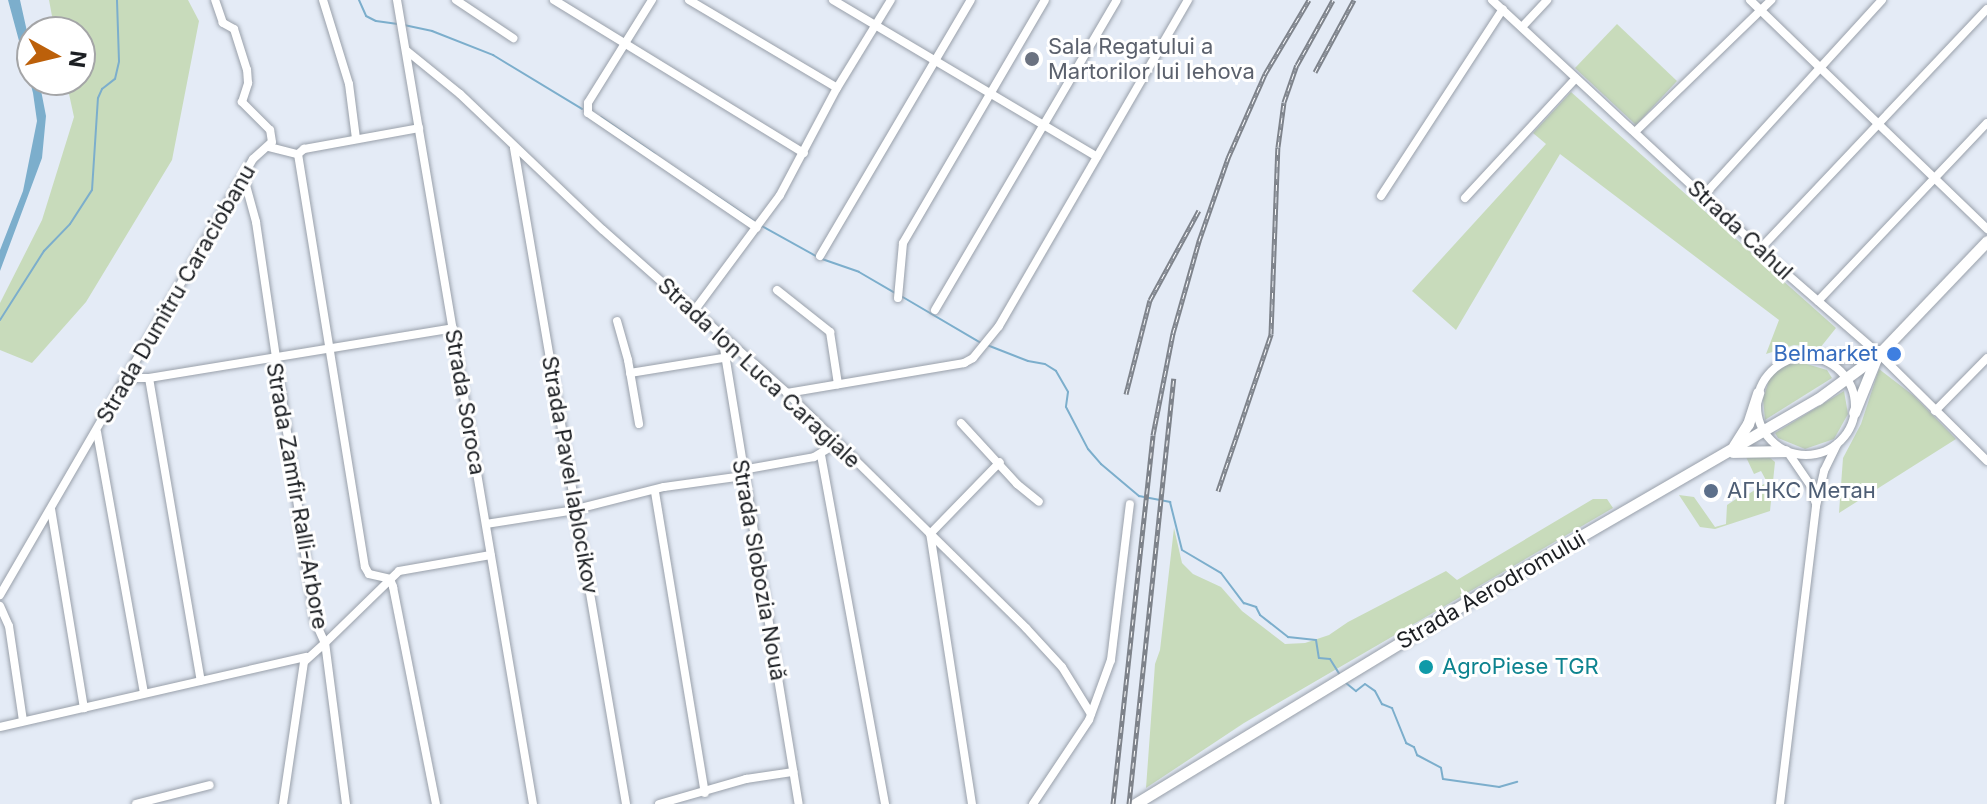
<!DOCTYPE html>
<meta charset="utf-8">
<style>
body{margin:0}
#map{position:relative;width:1987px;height:804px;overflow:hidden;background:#e4ebf6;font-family:Inter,sans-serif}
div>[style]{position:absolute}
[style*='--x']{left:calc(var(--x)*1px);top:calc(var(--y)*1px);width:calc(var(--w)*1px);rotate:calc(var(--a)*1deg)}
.green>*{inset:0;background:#c8dbbb}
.water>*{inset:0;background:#7caecc}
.stream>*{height:2px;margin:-1px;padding:0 1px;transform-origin:1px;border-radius:1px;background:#7caecc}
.roads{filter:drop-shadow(0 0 2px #99a0aa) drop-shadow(0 0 2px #99a0aa)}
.minor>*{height:8px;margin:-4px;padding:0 4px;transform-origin:4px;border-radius:4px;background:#fff}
.minor>.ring{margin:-4px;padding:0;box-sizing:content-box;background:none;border:8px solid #fff;border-radius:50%}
.highway>*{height:11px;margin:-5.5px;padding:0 5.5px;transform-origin:5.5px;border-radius:5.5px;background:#fff}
.rail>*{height:5px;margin-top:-2.5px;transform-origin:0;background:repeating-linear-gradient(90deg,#fff 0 6px,#7e838b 0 12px);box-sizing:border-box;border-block:2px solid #7e838b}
.dots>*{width:22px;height:22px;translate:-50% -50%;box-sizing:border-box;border:4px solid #fff;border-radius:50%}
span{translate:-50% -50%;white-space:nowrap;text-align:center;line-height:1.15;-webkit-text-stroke:6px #fff;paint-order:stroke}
.worship-label{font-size:22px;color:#5b616d}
.left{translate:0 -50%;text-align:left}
.street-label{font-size:22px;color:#1c1f23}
.shop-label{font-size:22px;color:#366cbe}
.right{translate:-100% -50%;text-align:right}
.service-label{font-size:22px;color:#4e5e75}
.culture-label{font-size:22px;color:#0d838f}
.north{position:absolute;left:16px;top:16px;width:80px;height:80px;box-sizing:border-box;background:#fff;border:2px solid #a4a5a7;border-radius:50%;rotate:98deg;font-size:22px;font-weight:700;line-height:32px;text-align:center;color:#1c1f23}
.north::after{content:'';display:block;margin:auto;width:28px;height:36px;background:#bc600a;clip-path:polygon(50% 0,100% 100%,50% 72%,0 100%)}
</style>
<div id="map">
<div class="green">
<i style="clip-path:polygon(49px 0,188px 0,199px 21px,172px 160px,86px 302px,32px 363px,0 350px,0 303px,42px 220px,74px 117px,66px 80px,80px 80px,80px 32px,55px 32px)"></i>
<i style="clip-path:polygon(1617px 24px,1677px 81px,1636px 125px,1575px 68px)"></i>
<i style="clip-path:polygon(1571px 92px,1836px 328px,1820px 348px,1794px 345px,1766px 354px,1779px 320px,1560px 154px,1456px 330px,1412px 291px,1546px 144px,1533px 133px)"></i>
<i style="clip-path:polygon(1800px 362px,1827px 370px,1832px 378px,1765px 420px,1763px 399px,1770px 377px,1783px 365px)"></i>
<i style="clip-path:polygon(1879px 369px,1914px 396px,1956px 439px,1839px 513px,1843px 458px,1861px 424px)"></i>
<i style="clip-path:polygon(1844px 391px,1848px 414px,1834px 439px,1805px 449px,1778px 438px,1775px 433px)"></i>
<i style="clip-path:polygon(1746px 457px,1769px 457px,1775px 462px,1770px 511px,1715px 529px,1700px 527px,1679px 495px,1694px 497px,1715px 527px,1726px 524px,1727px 505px,1736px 499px,1735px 489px,1742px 488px,1747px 495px,1767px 482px,1761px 471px,1754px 474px)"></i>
<i style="clip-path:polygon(1593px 499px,1607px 499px,1613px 508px,1244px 723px,1146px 788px,1155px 664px,1160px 650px,1174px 528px,1182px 563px,1193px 574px,1221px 587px,1242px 611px,1285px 644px,1305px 643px,1329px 635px,1348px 622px,1446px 571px,1457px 580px)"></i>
</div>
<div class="water">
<i style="clip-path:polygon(8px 0,20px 0,32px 54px,32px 80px,39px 80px,46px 116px,42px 158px,0 271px,0 250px,23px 191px,37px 121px,33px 93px)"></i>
</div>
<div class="stream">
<i style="--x:359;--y:0;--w:17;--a:66"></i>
<i style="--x:366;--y:16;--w:11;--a:27"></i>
<i style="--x:376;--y:21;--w:22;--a:8"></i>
<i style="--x:404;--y:25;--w:29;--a:12"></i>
<i style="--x:432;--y:31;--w:66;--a:21.5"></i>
<i style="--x:493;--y:55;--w:104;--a:31.2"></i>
<i style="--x:601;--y:117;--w:65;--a:34.4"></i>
<i style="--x:670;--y:165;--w:101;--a:33.7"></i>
<i style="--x:760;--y:225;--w:64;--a:29"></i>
<i style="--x:822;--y:259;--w:39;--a:19"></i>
<i style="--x:859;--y:272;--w:42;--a:30.3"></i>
<i style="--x:901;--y:296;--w:93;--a:30.4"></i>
<i style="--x:0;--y:320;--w:82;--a:-57.5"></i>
<i style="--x:44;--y:251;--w:37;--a:-46"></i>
<i style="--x:70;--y:224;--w:40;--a:-57.1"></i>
<i style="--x:92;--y:190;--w:92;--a:-86.3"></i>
<i style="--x:98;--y:98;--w:10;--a:-66"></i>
<i style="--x:102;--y:89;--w:16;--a:-38"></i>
<i style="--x:115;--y:79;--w:18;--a:-77"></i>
<i style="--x:119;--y:61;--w:61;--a:-91.9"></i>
<i style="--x:987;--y:345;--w:44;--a:21.3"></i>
<i style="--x:1028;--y:361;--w:17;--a:10"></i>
<i style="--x:1045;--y:364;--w:13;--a:32"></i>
<i style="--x:1056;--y:371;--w:24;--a:60"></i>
<i style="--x:1068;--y:392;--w:15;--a:98"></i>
<i style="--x:1066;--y:407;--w:47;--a:62.4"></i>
<i style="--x:1088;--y:449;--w:20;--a:49"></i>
<i style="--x:1101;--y:464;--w:50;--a:40.1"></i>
<i style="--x:1139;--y:496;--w:32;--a:11"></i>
<i style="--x:1170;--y:502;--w:49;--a:76"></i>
<i style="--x:1182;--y:550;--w:45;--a:30.5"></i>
<i style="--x:1221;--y:573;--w:38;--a:53"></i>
<i style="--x:1244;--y:603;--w:13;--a:18"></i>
<i style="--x:1256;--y:607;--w:9;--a:63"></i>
<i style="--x:1260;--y:615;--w:36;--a:38"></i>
<i style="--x:1288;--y:637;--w:28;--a:6"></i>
<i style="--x:1316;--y:640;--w:18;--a:81"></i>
<i style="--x:1319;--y:658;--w:11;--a:5"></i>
<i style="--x:1330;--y:659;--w:19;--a:58"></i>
<i style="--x:1346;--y:683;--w:13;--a:39"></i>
<i style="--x:1356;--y:691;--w:11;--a:-38"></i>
<i style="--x:1365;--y:684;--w:12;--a:35"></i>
<i style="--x:1375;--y:691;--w:15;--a:62"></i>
<i style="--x:1382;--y:704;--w:11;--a:22"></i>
<i style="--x:1392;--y:708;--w:38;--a:68"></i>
<i style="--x:1406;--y:743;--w:9;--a:27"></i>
<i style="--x:1414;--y:747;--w:9;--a:69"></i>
<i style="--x:1417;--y:755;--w:27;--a:28"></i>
<i style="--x:1441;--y:768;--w:11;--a:80"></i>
<i style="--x:1443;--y:779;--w:57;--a:8.1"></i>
<i style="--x:1499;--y:787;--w:19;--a:-16"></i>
</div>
<div class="roads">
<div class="minor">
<i style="--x:323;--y:0;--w:88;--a:72.8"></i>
<i style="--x:349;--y:84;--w:55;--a:82.7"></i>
<i style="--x:397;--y:0;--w:815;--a:80.4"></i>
<i style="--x:456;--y:0;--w:69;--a:33.7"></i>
<i style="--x:554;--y:0;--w:293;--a:31.5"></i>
<i style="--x:652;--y:0;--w:121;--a:121.9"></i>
<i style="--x:588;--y:103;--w:10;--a:90"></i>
<i style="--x:588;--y:113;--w:204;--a:34.2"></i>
<i style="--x:689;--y:0;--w:172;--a:30.7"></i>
<i style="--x:833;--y:0;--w:307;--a:30.7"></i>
<i style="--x:1492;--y:0;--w:404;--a:42.9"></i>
<i style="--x:1788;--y:275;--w:121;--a:41"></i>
<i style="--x:1879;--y:354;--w:152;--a:44.7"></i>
<i style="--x:1750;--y:0;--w:330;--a:44"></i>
<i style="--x:1522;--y:27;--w:37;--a:-47"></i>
<i style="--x:407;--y:51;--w:68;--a:39.1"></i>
<i style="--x:460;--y:94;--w:197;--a:43.6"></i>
<i style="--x:603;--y:230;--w:246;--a:41.5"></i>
<i style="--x:787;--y:393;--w:335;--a:44.5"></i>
<i style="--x:1026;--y:628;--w:53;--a:47.3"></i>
<i style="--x:1062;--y:667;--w:55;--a:58.3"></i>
<i style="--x:1635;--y:132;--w:190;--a:-44.1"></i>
<i style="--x:269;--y:147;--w:30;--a:14"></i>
<i style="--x:298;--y:154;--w:8;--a:-40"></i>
<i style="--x:304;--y:149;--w:117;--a:-10.3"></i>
<i style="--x:514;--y:148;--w:665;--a:80.31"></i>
<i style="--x:298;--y:154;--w:418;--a:80.8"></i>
<i style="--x:365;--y:567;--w:8;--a:60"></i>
<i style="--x:369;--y:574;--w:22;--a:13"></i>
<i style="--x:390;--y:579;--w:9;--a:69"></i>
<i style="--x:393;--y:587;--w:221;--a:78.8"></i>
<i style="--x:244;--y:178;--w:46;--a:74.7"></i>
<i style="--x:256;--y:222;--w:403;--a:81.6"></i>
<i style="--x:315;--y:621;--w:24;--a:66"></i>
<i style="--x:325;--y:643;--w:28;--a:138"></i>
<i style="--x:304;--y:662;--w:144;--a:98.4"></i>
<i style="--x:1704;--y:195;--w:264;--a:-47.6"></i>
<i style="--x:1381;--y:196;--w:223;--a:-56.9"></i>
<i style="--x:1465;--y:198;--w:163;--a:-47.2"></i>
<i style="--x:1760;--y:249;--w:330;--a:-46.6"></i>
<i style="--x:820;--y:256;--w:297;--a:-59.5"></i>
<i style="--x:777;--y:290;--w:68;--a:38.4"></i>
<i style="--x:830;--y:332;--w:53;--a:81.3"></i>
<i style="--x:898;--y:298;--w:55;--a:-84.8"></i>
<i style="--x:903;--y:243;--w:281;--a:-59.7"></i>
<i style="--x:1818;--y:301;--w:245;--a:-46.5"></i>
<i style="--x:935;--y:310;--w:359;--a:-59.6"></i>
<i style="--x:694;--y:311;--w:144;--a:-53.4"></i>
<i style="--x:780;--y:195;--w:121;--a:-62"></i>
<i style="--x:837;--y:88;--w:103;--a:-58.5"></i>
<i style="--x:617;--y:321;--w:41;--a:74.2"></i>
<i style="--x:628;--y:360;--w:65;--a:80.2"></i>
<i style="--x:722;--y:336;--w:474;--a:80.7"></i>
<i class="ring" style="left:1757px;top:357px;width:90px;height:90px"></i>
<i style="--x:630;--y:373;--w:94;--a:-9.2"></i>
<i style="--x:128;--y:378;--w:21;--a:0"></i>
<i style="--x:149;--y:378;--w:308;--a:-9.3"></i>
<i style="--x:149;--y:378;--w:307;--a:80.3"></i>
<i style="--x:787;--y:393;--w:180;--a:-9.6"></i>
<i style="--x:964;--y:363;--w:10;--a:-29"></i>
<i style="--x:973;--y:358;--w:41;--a:-50.9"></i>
<i style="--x:999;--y:326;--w:377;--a:-59.9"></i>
<i style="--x:1935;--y:411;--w:74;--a:-45.5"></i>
<i style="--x:961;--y:423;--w:83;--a:47.4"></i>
<i style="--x:1017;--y:484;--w:28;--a:39"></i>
<i style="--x:97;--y:432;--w:265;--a:79.8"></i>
<i style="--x:1787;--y:451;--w:42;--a:55.6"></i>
<i style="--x:1811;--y:486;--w:16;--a:75"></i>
<i style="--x:821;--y:455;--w:355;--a:79.6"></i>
<i style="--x:742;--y:470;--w:73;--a:-10.2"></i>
<i style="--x:814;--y:457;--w:27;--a:-31"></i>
<i style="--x:655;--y:492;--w:305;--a:80.6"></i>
<i style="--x:51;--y:509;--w:202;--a:80.6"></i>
<i style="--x:486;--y:524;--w:84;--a:-8.9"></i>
<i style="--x:569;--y:511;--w:98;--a:-14.2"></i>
<i style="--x:664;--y:487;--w:80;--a:-7.9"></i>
<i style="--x:0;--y:595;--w:504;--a:-59.87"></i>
<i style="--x:253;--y:159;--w:25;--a:-42"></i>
<i style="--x:272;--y:142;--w:12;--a:-99"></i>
<i style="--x:270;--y:130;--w:40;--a:-135"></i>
<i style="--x:242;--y:102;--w:20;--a:-72"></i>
<i style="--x:248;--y:83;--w:13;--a:-94"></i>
<i style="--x:247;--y:70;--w:43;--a:-107.6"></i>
<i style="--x:234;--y:29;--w:13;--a:-151"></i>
<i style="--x:223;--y:23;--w:24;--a:-109"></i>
<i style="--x:0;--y:606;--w:22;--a:66"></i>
<i style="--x:9;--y:626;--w:96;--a:81.6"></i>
<i style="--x:0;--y:727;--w:314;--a:-12.9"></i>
<i style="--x:136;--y:804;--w:76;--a:-14.4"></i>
<i style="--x:346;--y:804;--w:162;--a:-97.4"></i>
<i style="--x:325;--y:643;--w:103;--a:-44.2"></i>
<i style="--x:399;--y:571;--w:93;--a:-9.9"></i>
<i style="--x:659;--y:804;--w:91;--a:-16"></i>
<i style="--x:746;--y:779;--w:48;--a:-8.5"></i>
<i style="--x:972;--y:804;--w:273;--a:-98.8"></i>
<i style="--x:930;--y:534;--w:100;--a:-45.8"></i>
<i style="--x:1033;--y:804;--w:101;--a:-56.3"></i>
<i style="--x:1089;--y:720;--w:64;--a:-69.9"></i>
<i style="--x:1111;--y:660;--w:157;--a:-83.1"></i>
<i style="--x:1780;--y:804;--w:300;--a:-83.1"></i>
<i style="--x:1816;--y:506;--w:36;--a:-77"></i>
<i style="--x:1824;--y:471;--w:30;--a:-64"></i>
</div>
<div class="highway">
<i style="--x:1814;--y:357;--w:63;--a:-0.9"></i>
<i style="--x:1877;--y:356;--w:61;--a:112"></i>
<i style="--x:1734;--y:446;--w:26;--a:-58"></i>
<i style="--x:1748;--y:424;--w:33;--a:-72"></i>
<i style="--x:1733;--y:452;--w:52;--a:-1.1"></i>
<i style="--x:1135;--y:804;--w:405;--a:-31.3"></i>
<i style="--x:1481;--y:594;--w:389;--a:-30.1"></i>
<i style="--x:1818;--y:399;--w:76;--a:-36.4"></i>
<i style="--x:1879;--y:354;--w:156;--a:-46.3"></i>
</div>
</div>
<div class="rail">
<i style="--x:1315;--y:72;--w:82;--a:-61.6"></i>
<i style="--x:1126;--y:394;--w:97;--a:-75.7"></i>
<i style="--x:1150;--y:300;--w:102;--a:-61.4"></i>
<i style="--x:1218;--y:491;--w:166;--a:-71.3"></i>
<i style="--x:1271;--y:334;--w:187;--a:-87.9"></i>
<i style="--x:1278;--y:147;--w:45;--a:-82.4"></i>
<i style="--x:1284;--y:102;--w:39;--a:-71"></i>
<i style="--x:1297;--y:65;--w:74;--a:-61"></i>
<i style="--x:1113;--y:804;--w:371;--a:-83.8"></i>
<i style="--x:1153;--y:435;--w:104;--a:-78.9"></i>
<i style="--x:1173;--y:333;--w:96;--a:-74.2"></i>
<i style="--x:1199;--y:241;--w:88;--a:-70.7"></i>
<i style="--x:1228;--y:158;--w:92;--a:-66.2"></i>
<i style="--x:1265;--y:74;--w:86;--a:-59.3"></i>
<i style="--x:1129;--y:804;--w:428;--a:-84"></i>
</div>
<div class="dots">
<i style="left:1032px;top:59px;background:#6b7280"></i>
<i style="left:1894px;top:354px;background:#3f7fe0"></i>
<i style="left:1711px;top:491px;background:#5c6f8a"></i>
<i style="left:1426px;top:667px;background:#0f9aa8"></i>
</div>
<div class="worship-label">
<span class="left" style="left:1048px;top:59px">Sala Regatului a<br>Martorilor lui Iehova</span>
</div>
<div class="street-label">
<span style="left:1740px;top:230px;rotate:43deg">Strada Cahul</span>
<span style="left:176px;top:294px;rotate:-60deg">Strada Dumitru Caraciobanu</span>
<span style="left:759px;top:373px;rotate:43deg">Strada Ion Luca Caragiale</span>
<span style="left:465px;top:402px;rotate:80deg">Strada Soroca</span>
<span style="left:570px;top:475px;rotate:80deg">Strada Pavel Iablocikov</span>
<span style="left:297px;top:496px;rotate:80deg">Strada Zamfir Ralli-Arbore</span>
<span style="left:759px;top:570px;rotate:80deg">Strada Slobozia Nouă</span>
<span style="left:1491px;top:590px;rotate:-30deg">Strada Aerodromului</span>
</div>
<div class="shop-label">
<span class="right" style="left:1878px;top:354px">Belmarket</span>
</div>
<div class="service-label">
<span class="left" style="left:1727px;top:491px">АГНКС Метан</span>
</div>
<div class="culture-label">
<span class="left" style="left:1442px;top:667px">AgroPiese TGR</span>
</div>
<div class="north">N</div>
</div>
